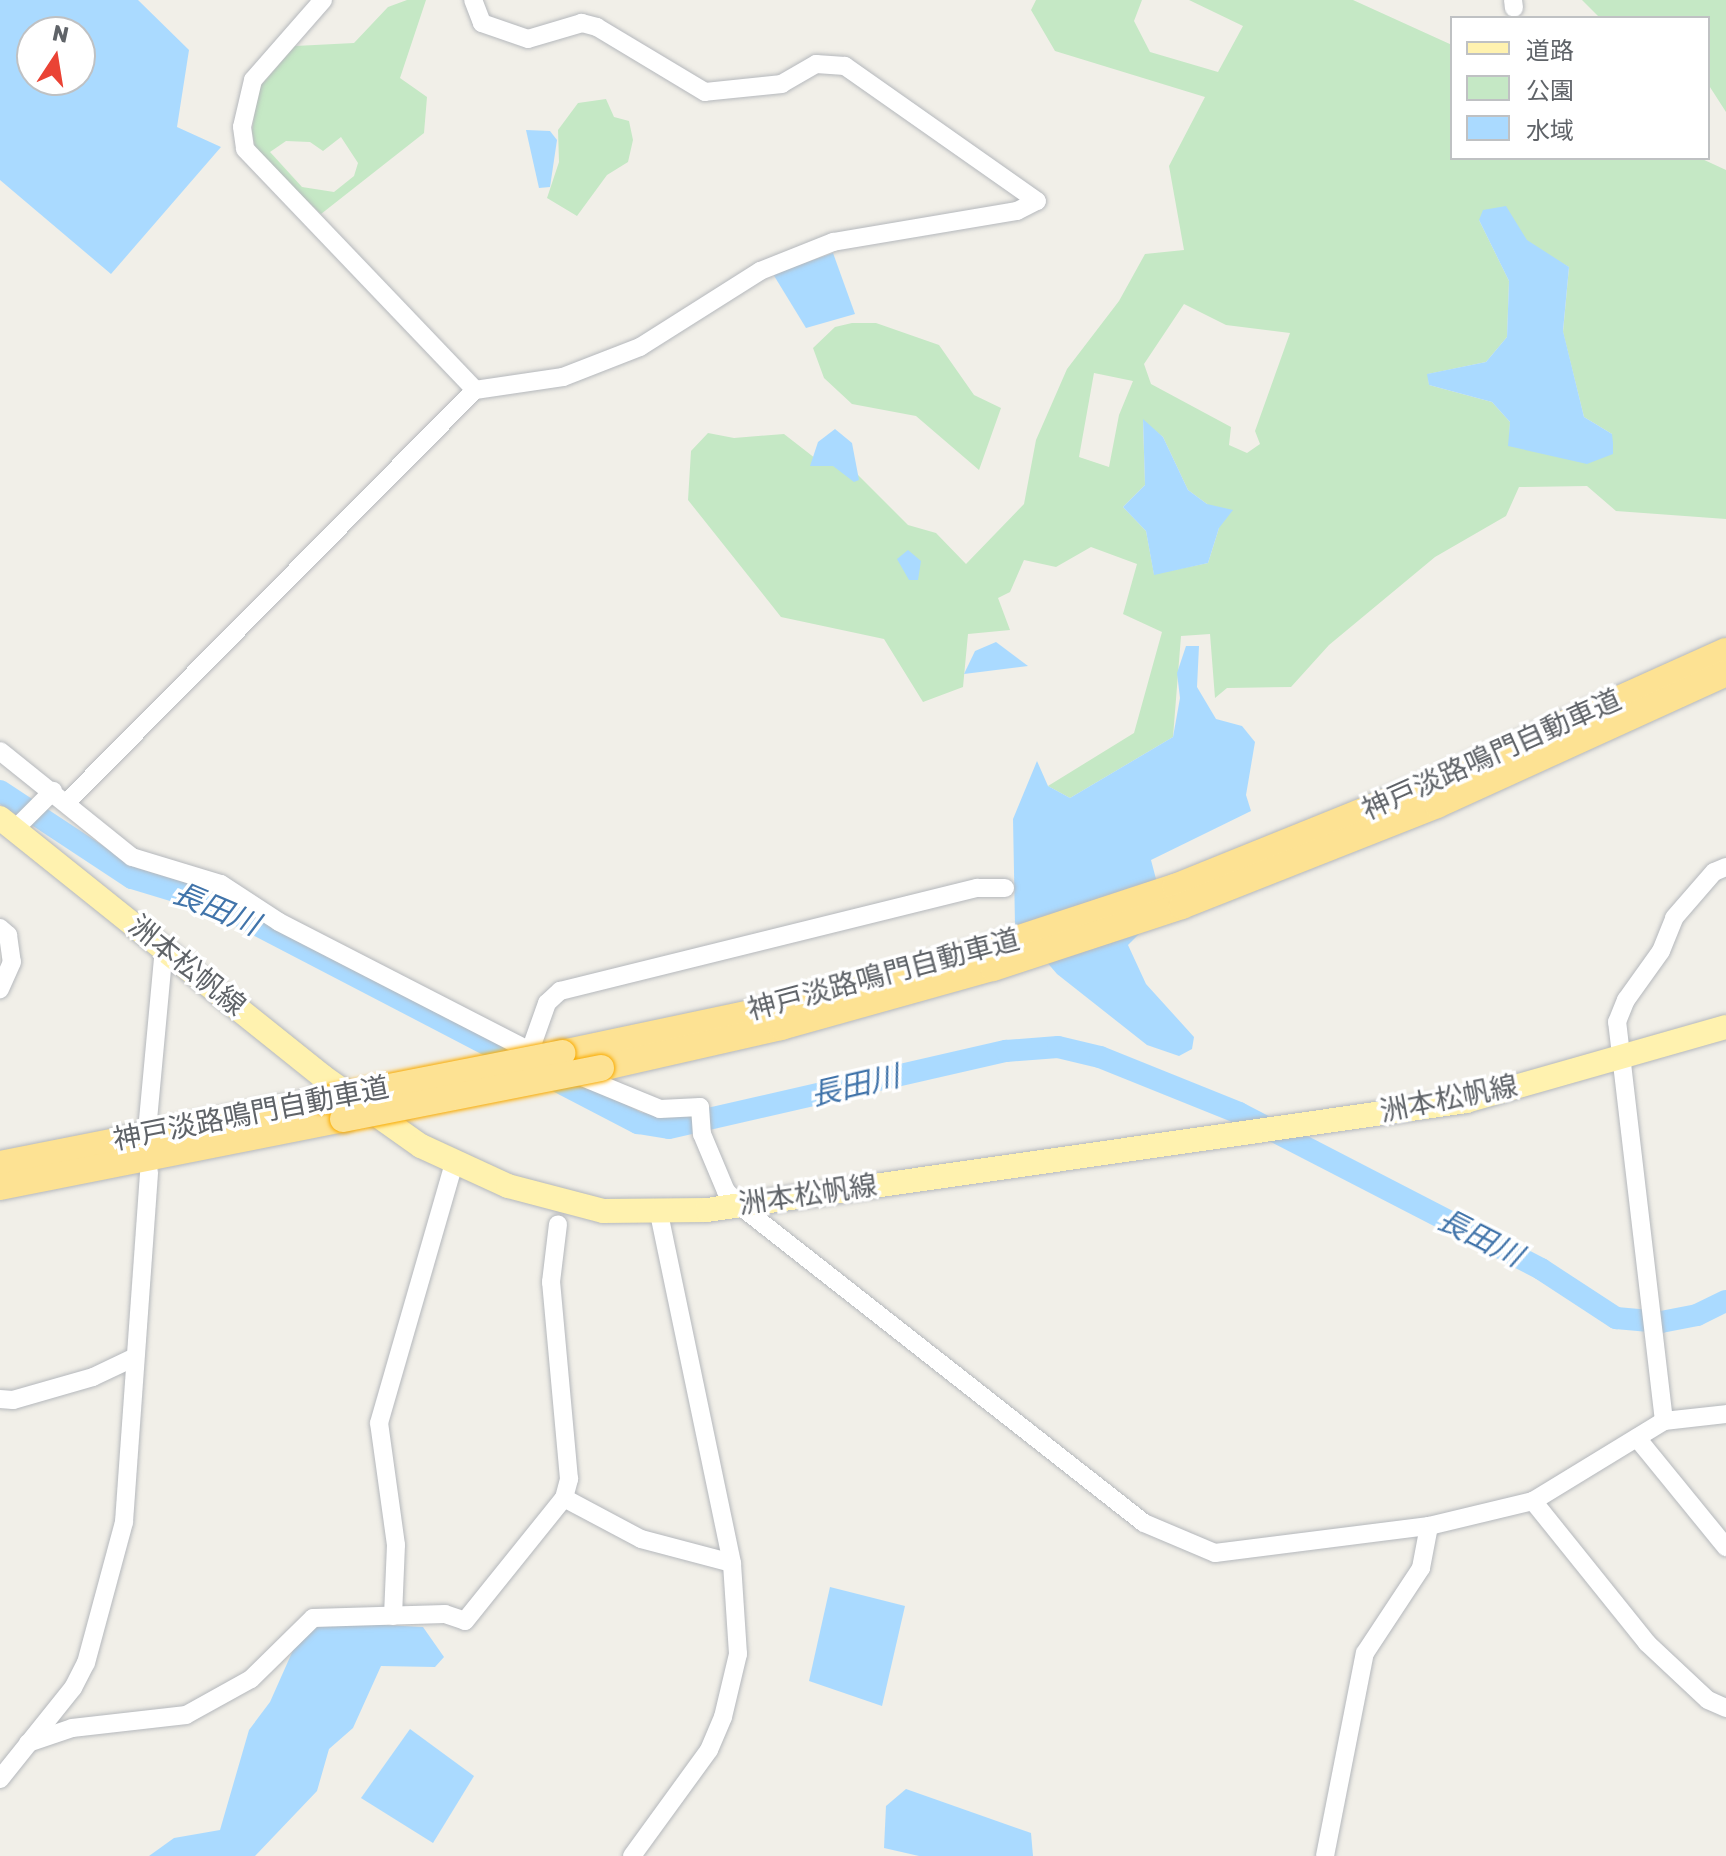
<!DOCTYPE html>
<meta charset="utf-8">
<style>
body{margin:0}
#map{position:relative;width:1726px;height:1856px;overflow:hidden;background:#f1efe8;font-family:Rubik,"Noto Sans JP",sans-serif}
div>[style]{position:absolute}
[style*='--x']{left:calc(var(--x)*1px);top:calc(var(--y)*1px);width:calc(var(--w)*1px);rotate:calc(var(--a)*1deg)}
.green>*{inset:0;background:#c5e8c5}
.water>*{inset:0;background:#aadaff}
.river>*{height:22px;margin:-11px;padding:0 11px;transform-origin:11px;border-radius:11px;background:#aadaff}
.roads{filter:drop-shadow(0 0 2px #b5b8bc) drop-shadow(0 0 2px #b5b8bc)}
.minor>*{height:18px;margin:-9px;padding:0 9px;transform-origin:9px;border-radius:9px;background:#fff}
.major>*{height:24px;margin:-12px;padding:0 12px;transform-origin:12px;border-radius:12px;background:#fff2af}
.highway>*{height:26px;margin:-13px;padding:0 13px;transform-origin:13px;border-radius:13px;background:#fde293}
.bridges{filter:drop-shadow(0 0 2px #f9ab00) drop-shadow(0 0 2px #f9ab00)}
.highway-bridge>*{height:26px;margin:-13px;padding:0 13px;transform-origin:13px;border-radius:13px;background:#fde293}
span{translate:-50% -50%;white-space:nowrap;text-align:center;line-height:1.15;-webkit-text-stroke:7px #fff;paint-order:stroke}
.street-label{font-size:28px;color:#5f6368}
.water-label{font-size:30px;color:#4174aa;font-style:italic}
.legend{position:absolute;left:1450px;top:16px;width:260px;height:144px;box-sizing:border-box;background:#fff;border:2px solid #bfc1c3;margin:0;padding:10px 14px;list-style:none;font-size:24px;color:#5f6368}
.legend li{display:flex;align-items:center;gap:16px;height:40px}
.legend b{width:40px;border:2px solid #bfc1c3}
.north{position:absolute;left:16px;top:16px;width:80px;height:80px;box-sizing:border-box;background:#fff;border:2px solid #bfc1c3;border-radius:50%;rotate:12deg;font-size:22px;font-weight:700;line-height:32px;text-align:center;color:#5f6368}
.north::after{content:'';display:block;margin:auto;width:28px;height:36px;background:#ea4335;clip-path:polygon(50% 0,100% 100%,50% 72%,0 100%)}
</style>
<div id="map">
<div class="green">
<i style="clip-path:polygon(evenodd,407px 0,426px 0,400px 78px,427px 97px,424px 133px,321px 214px,256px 152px,252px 131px,258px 89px,295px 46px,354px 43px,388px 7px,407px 0,341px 137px,358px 163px,354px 176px,334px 192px,302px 187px,270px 152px,286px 141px,310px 142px,323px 151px,341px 137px)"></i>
<i style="clip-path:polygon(evenodd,1036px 0,1142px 0,1134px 21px,1150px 52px,1218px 72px,1243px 26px,1189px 0,1353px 0,1452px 45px,1452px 158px,1700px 158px,1726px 170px,1726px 519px,1616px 511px,1587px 486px,1519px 487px,1506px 516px,1435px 557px,1329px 645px,1291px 687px,1227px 688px,1215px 698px,1210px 634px,1181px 636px,1173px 737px,1070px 798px,1048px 786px,1134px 733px,1162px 632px,1123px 614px,1137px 564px,1091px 547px,1056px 567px,1024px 560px,1010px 592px,998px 598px,1010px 630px,968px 634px,963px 687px,923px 702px,884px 639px,781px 617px,688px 500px,691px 451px,708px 433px,734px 438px,784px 434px,820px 462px,851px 468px,908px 525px,936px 533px,966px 564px,1024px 504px,1036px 440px,1067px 369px,1119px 301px,1145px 254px,1184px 250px,1169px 166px,1205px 97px,1055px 51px,1031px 10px,1036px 0,1479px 220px,1569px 267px,1563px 332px,1584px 417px,1612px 434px,1509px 446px,1510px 422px,1492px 402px,1429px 385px,1428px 374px,1486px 362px,1507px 337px,1509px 281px,1479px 220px,1036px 0,1184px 304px,1226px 325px,1290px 333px,1255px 431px,1260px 444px,1247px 453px,1229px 445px,1231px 427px,1151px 384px,1144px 364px,1184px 304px,1036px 0,1094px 373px,1133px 381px,1119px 415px,1109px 467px,1079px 457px,1094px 373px,1036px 0,1143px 421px,1163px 437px,1188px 490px,1207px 504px,1219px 528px,1208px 563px,1154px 574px,1146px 531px,1123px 507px,1145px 485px,1143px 421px)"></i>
<i style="clip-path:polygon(1582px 0,1726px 0,1726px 112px,1708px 84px,1708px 18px,1600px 18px)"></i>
<i style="clip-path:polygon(606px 99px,614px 117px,629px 121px,633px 140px,628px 162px,607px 175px,577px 216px,547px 198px,559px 162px,558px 130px,578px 103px)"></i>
<i style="clip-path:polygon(852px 323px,876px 323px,939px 345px,974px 395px,1001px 408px,979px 470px,916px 416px,852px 404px,824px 378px,813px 348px,835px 327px)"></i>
</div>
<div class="water">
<i style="clip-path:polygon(evenodd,0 0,138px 0,189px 50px,177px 127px,221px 147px,111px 274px,0 180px,0 0,32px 32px,80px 32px,80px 80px,32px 80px,32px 32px)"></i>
<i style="clip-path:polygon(526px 130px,550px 131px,557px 140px,550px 187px,539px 188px)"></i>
<i style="clip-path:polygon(1506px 206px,1527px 240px,1569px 267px,1563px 331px,1584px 417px,1612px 434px,1613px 443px,1613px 454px,1587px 464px,1508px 446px,1510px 422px,1492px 402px,1429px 385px,1427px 374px,1486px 362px,1507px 337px,1509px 281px,1479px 220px,1483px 210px)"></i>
<i style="clip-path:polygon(833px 253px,855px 314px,806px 328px,773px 274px)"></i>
<i style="clip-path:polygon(1143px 419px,1163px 437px,1188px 490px,1207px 504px,1233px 510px,1219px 528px,1208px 563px,1154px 575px,1146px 531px,1123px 507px,1145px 485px)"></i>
<i style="clip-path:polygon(835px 429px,852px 443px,859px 480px,854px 482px,833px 466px,810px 466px,818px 442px)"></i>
<i style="clip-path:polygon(908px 550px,921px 561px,918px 580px,909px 580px,897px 559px)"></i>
<i style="clip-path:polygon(996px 642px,1028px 666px,964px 674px,975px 651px)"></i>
<i style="clip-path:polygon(1186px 646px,1199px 646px,1197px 687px,1216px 719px,1242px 726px,1255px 742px,1246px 795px,1251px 811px,1151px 860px,1161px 898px,1148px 925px,1128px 945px,1146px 984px,1194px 1037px,1192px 1049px,1179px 1056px,1147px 1045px,1057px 974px,1015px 925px,1013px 819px,1037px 761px,1048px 786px,1070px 798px,1173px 737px,1180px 698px,1177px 673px)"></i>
<i style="clip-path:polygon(830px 1587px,905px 1606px,882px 1706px,809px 1681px)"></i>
<i style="clip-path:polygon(306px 1621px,423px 1627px,444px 1657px,435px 1667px,381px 1666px,353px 1728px,329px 1749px,317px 1791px,255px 1856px,149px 1856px,174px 1838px,220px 1830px,249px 1730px,270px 1702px)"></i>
<i style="clip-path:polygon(410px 1729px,474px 1776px,433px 1843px,361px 1798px)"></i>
<i style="clip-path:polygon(906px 1789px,1031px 1833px,1033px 1856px,919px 1856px,884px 1848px,886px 1806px)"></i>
</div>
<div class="river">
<i style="--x:0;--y:791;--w:158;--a:33.4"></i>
<i style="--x:132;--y:878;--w:87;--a:16.8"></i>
<i style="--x:215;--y:903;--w:477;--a:27.5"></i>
<i style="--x:638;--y:1123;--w:31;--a:9"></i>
<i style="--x:669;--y:1128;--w:346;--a:-12.9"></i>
<i style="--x:1006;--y:1051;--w:52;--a:-4.4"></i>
<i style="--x:1058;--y:1047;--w:43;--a:13.4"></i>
<i style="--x:1100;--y:1057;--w:150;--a:21.9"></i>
<i style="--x:1239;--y:1113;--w:340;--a:27.3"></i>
<i style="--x:1541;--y:1269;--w:90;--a:33.2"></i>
<i style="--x:1616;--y:1318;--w:45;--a:5.1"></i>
<i style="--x:1661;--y:1322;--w:37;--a:-11"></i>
<i style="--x:1697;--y:1315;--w:32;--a:-26"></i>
</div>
<div class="roads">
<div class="minor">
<i style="--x:323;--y:0;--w:106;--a:131.2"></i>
<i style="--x:253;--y:80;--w:48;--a:103.2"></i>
<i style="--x:242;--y:127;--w:22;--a:82"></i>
<i style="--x:245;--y:149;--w:333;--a:46.3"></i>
<i style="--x:1513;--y:0;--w:8;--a:83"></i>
<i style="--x:0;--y:751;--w:169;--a:38.8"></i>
<i style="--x:132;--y:857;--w:93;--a:16.9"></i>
<i style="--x:221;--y:884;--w:69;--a:33.2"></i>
<i style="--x:279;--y:922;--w:298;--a:27.2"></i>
<i style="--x:66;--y:803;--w:581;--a:-45.28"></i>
<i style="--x:475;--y:390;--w:89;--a:-8.4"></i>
<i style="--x:563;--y:377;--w:83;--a:-21.3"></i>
<i style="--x:640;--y:347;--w:142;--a:-32.3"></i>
<i style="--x:760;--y:271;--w:79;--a:-21.7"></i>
<i style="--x:833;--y:242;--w:187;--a:-9.6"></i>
<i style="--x:1017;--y:211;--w:22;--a:-27"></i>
<i style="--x:1037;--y:201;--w:235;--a:-144.9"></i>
<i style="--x:845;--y:66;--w:29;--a:-176"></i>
<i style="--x:816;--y:64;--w:39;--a:150"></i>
<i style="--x:782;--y:84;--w:77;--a:174.1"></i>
<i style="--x:705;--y:92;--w:126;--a:-149"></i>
<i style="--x:597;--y:27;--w:16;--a:-165"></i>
<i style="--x:582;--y:23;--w:56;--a:163.5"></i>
<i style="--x:528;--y:39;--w:49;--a:-160.8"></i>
<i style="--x:482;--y:23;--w:25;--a:-111"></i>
<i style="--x:15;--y:829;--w:54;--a:-45"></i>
<i style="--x:0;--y:928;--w:11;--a:41"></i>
<i style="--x:8;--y:935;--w:27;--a:82"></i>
<i style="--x:12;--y:962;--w:30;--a:114"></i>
<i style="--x:530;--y:1051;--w:51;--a:-70.5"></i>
<i style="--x:547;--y:1003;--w:18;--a:-43"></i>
<i style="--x:560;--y:991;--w:430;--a:-13.9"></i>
<i style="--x:977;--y:888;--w:28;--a:0"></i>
<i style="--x:570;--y:1072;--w:97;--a:22.3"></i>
<i style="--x:660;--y:1109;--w:40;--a:-2.9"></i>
<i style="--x:700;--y:1107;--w:27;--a:86"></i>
<i style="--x:702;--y:1134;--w:62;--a:67.2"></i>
<i style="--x:726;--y:1191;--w:19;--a:47"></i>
<i style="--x:739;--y:1205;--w:515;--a:38.14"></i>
<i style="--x:1144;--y:1523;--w:77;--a:22.9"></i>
<i style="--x:1215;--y:1553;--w:216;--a:-7.2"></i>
<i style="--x:1429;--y:1526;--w:107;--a:-13.5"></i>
<i style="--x:1533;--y:1501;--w:153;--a:-31.4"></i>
<i style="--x:1664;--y:1421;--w:62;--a:-6.4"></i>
<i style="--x:148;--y:1120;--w:175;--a:-84.7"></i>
<i style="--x:0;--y:1399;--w:13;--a:4"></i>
<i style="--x:13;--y:1400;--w:83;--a:-16"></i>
<i style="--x:93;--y:1377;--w:47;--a:-25.5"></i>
<i style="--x:1664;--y:1421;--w:402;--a:-96.7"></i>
<i style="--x:1617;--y:1022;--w:24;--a:-68"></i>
<i style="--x:1626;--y:1000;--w:60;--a:-54.5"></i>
<i style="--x:1661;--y:951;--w:35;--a:-68"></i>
<i style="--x:1674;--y:918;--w:61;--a:-49"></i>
<i style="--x:1714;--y:872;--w:13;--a:-23"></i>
<i style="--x:1637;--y:1438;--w:141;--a:50.8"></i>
<i style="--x:564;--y:1498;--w:87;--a:28"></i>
<i style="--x:641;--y:1539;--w:94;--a:14.8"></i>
<i style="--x:1533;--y:1501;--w:182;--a:51.2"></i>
<i style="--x:1647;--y:1643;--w:83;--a:43.1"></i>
<i style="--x:1708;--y:1700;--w:20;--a:24"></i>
<i style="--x:393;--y:1616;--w:71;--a:-87.6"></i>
<i style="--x:396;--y:1545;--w:123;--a:-97.9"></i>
<i style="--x:379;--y:1423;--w:270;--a:-73.9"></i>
<i style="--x:28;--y:1743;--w:46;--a:-18.8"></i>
<i style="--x:72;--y:1728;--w:115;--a:-6.5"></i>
<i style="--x:186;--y:1715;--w:74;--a:-29"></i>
<i style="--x:251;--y:1679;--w:87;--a:-44.5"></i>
<i style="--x:313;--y:1618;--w:132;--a:-1.7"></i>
<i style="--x:445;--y:1614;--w:21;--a:19"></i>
<i style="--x:465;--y:1621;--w:158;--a:-51.2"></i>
<i style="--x:564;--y:1498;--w:20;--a:-75"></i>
<i style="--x:569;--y:1479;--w:198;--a:-95.2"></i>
<i style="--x:551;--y:1282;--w:58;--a:-83.1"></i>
<i style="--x:0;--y:1779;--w:117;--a:-51.3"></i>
<i style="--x:73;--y:1688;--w:28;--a:-63"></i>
<i style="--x:86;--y:1663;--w:146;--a:-74.9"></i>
<i style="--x:124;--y:1522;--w:351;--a:-85.9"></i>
<i style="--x:632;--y:1856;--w:131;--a:-54"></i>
<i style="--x:709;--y:1750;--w:36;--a:-67"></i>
<i style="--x:723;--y:1717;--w:65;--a:-76.6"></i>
<i style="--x:738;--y:1654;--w:91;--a:-93.8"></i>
<i style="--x:732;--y:1563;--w:357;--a:-101.8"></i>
<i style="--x:1325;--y:1856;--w:207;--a:-78.9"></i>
<i style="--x:1365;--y:1653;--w:102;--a:-56.6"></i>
<i style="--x:1421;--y:1568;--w:43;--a:-79.2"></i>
</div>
<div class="major">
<i style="--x:0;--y:818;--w:413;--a:38.7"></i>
<i style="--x:322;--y:1076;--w:121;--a:35.3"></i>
<i style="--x:421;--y:1146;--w:96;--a:24.7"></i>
<i style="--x:508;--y:1186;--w:98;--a:14.7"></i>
<i style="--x:603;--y:1211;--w:104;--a:-0.6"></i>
<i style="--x:707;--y:1210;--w:767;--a:-8.17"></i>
<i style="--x:1466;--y:1101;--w:270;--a:-15.9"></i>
</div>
<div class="highway">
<i style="--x:562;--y:1053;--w:222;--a:-12"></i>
<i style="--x:779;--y:1007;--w:218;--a:-15.7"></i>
<i style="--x:989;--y:948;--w:196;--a:-18.2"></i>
<i style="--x:1175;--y:887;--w:277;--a:-22"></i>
<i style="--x:1432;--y:783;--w:322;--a:-24.2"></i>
<i style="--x:601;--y:1068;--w:185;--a:-12.8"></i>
<i style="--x:781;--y:1027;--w:220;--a:-15.6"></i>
<i style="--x:993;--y:968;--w:199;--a:-18.2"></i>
<i style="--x:1182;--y:906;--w:274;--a:-21.6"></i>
<i style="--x:1437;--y:805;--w:318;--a:-24.5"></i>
<i style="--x:0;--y:1164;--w:329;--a:-11.2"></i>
<i style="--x:0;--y:1187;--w:350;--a:-11.2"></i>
</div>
</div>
<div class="bridges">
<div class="highway-bridge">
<i style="--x:323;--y:1100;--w:244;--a:-11.1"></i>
<i style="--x:343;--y:1119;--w:263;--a:-11.2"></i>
</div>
</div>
<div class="street-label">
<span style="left:1492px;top:755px;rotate:-24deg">神戸淡路鳴門自動車道</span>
<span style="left:187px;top:966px;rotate:39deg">洲本松帆線</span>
<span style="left:884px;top:975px;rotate:-15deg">神戸淡路鳴門自動車道</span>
<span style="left:1449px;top:1099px;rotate:-11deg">洲本松帆線</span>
<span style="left:251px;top:1114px;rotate:-11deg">神戸淡路鳴門自動車道</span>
<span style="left:808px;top:1195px;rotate:-8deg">洲本松帆線</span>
</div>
<div class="water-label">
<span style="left:216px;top:909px;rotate:23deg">長田川</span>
<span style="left:855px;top:1086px;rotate:-13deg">長田川</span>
<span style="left:1480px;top:1238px;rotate:27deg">長田川</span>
</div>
<ul class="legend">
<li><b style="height:10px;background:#fff2af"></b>道路</li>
<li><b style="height:22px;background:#c5e8c5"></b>公園</li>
<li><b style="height:22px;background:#aadaff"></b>水域</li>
</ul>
<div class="north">N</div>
</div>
